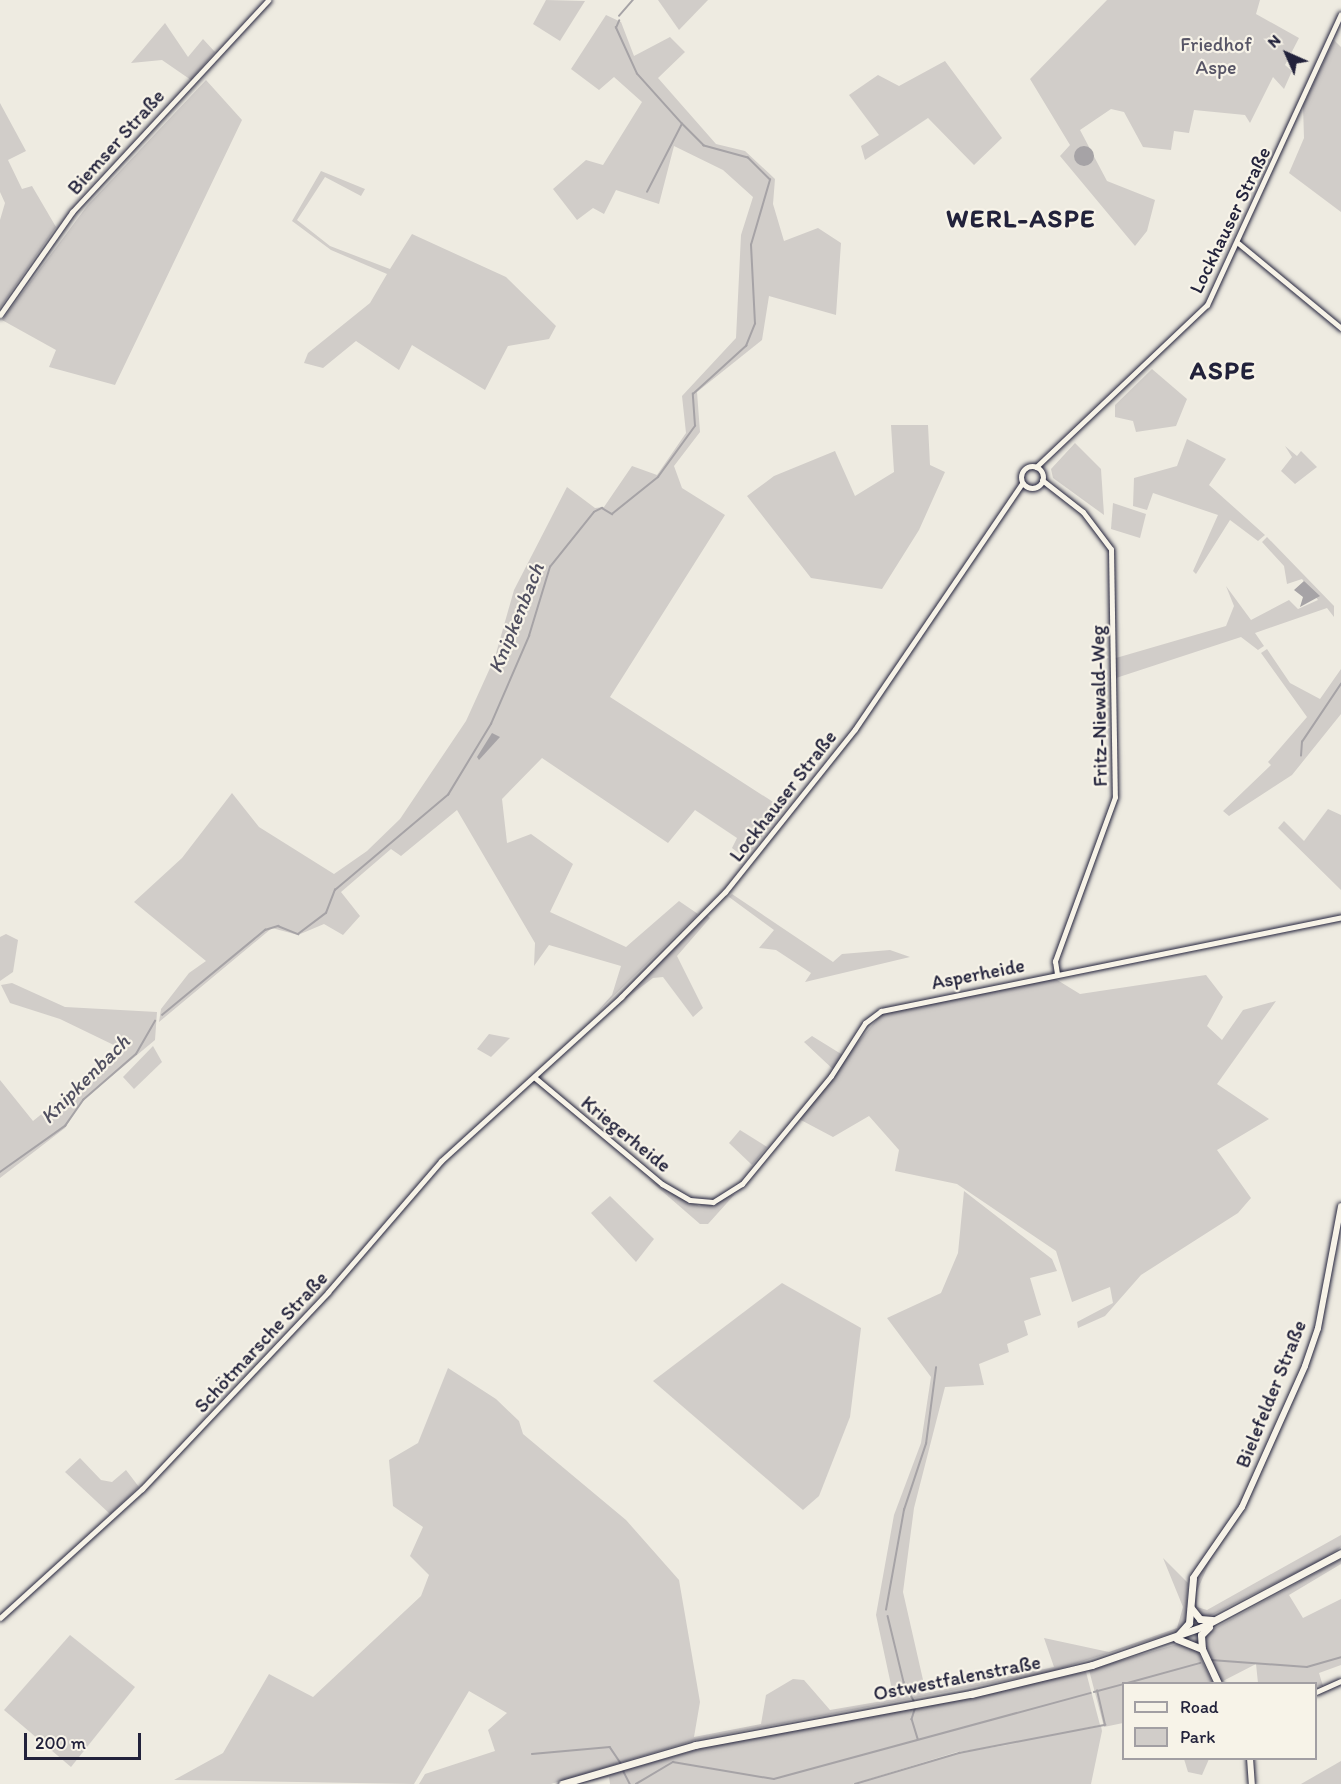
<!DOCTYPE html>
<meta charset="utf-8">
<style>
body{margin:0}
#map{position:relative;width:1341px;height:1784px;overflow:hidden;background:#eeebe1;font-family:Itim,sans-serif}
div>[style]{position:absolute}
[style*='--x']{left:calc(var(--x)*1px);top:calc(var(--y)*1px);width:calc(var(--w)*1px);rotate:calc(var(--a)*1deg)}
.green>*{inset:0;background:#d1cdc9}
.water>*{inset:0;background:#a6a3a6}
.round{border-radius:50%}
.stream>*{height:1.5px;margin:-0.75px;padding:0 0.75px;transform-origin:0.75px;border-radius:0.75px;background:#a6a3a6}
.roads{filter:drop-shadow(0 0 2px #22223b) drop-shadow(0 0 2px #22223b)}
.tertiary>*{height:5px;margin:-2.5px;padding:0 2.5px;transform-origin:2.5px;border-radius:2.5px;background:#f7f3e8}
.tertiary>.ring{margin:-2.5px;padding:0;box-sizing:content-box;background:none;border:5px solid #f7f3e8;border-radius:50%}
.secondary>*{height:6px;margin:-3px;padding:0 3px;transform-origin:3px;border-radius:3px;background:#f7f3e8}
.primary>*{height:7px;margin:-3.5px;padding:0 3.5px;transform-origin:3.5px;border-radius:3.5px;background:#f7f3e8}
span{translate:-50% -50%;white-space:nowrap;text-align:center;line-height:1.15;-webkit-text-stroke:4.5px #f7f3e8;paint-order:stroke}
.park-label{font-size:20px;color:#575566}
.street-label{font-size:20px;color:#22223b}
.water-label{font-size:21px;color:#504f60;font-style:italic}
.district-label{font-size:26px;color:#22223b;font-weight:700;letter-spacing:1.5px}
.legend{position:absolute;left:1122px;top:1682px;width:195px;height:78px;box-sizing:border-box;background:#f7f3e8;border:2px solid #a29fa3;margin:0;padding:8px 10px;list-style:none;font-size:18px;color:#22223b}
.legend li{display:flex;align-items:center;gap:12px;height:30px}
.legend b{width:30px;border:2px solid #a29fa3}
.north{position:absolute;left:1257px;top:24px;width:60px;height:60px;-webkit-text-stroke:4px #f7f3e8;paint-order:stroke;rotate:315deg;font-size:16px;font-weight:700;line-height:24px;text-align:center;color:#22223b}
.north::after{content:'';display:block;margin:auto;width:21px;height:27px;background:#22223b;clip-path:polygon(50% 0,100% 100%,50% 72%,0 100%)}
.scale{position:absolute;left:24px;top:1733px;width:117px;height:27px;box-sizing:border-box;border:3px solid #22223b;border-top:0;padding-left:8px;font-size:18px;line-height:21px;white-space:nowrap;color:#22223b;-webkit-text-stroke:4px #f7f3e8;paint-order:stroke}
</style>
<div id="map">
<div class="green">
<i style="clip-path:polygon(546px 0,585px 1px,560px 41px,533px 24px)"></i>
<i style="clip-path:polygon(658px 0,708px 0,679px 30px)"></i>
<i style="clip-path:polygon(1107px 0,1260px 0,1256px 14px,1299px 38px,1285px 65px,1292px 71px,1284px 89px,1273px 77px,1250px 123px,1245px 115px,1194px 110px,1189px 133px,1174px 131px,1171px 150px,1143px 147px,1124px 112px,1111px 109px,1080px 130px,1107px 181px,1155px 200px,1147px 231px,1135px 246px,1060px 156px,1070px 145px,1030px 79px)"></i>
<i style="clip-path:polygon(606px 15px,621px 22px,634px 56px,670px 37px,685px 52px,658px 78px,716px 144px,745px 151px,775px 179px,773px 204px,784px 241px,818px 228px,841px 243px,836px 315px,769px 296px,762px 340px,697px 392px,700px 432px,674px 466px,682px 488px,725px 515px,610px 697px,784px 809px,745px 858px,732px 848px,737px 838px,695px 810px,668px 843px,542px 758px,502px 799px,507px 843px,531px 834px,573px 864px,550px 912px,626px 947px,679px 901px,698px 914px,597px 1012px,612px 995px,621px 966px,549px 945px,534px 966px,535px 943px,457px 810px,401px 856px,391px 849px,341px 892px,360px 916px,343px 935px,324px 924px,298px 935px,272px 928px,159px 1022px,161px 1009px,189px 973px,206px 961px,134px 902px,182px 858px,232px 793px,259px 827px,334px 874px,367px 851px,400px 819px,466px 721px,495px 657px,514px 590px,567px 487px,595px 508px,604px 507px,632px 466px,657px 475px,686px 433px,682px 396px,736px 338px,741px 235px,753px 197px,723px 170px,674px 146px,659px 204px,616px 190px,604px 214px,593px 208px,577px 220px,553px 189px,586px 160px,603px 165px,642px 102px,614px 77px,599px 90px,571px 69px)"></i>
<i style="clip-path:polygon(165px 23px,188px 57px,203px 39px,215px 52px,191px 80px,162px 60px,131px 63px)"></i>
<i style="clip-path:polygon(1334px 40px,1341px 47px,1341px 212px,1289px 173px,1304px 138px,1303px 106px)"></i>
<i style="clip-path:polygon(945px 61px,1002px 138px,974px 165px,928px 118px,865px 160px,861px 146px,879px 135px,849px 95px,878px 75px,899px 86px)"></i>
<i style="clip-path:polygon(206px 80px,242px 120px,115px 385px,49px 367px,56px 350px,2px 320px,87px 206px)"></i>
<i style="clip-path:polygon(0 103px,26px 151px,8px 160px,22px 189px,32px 186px,56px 227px,0 308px,0 220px,5px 203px,0 192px)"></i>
<i style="clip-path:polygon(321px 171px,365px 189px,361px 196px,325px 177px,297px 220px,330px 246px,390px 269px,412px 234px,506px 277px,556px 326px,549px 339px,508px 346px,485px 390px,412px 345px,399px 370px,356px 341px,323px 368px,304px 363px,308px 353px,370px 303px,387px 274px,331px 250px,292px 221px)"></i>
<i style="clip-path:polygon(1152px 369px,1187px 399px,1176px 426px,1136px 432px,1133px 421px,1115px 417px,1115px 405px)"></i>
<i style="clip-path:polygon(891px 425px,928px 425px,930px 465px,945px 472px,919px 530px,882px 589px,811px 578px,747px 496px,774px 476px,835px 451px,855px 496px,894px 472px)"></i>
<i style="clip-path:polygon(1187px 439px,1226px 459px,1209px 485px,1265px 535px,1258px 541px,1230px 520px,1196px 574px,1193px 571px,1218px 515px,1153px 493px,1147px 510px,1133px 506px,1134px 478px,1177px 466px)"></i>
<i style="clip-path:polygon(1075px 443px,1101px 469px,1104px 515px,1053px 478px,1051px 469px)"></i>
<i style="clip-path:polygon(1285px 446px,1297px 456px,1301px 451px,1317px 467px,1295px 484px,1281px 471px,1292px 457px)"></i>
<i style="clip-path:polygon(1113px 503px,1146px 514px,1140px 538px,1111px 529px)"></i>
<i style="clip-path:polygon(1267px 537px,1334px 606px,1334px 617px,1327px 608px,1255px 633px,1264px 646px,1258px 650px,1241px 637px,1116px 678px,1116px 658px,1226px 626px,1234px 606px,1226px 586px,1251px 620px,1289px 600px,1298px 609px,1318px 600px,1302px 579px,1287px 584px,1284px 566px,1262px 542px)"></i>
<i style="clip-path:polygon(1267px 649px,1290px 683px,1320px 699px,1341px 669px,1341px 714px,1292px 775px,1229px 816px,1223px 811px,1271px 765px,1268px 762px,1307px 717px,1261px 653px)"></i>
<i style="clip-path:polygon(1328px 809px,1341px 815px,1341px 890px,1278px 828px,1284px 821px,1304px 841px)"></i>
<i style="clip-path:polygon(732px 894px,833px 962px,842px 954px,890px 950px,910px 957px,805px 982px,811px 973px,776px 950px,759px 948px,774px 930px,729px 897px)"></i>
<i style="clip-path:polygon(707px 915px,710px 918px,677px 956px,703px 1008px,693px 1017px,663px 977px,653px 978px,611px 1010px)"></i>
<i style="clip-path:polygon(6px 934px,18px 940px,13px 972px,0 981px,0 937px)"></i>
<i style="clip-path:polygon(1206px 975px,1223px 997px,1207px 1026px,1222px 1040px,1243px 1010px,1276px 1001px,1217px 1084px,1269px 1119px,1217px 1150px,1251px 1198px,1238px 1213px,1141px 1275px,1105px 1316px,1078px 1328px,1077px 1322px,1113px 1303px,1110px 1287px,1072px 1302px,1056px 1251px,957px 1184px,895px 1171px,899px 1150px,869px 1116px,833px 1137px,799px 1119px,837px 1073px,804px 1042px,812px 1036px,846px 1057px,883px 1012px,1054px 978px,1080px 994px)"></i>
<i style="clip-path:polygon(12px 983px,65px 1007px,157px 1012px,155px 1040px,83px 1100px,65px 1128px,0 1178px,0 1080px,33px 1121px,122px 1049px,60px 1019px,10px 1003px,1px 985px)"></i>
<i style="clip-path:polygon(489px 1034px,510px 1038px,491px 1057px,477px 1049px)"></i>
<i style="clip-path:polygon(153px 1046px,162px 1062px,134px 1089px,123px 1077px)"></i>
<i style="clip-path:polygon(740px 1130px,767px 1147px,752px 1165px,729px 1143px)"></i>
<i style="clip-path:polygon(648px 1179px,699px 1206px,735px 1194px,708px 1224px,700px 1224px)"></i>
<i style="clip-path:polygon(964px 1191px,1052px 1259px,1057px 1271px,1030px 1278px,1041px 1315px,1024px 1321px,1028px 1335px,1007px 1344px,1009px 1352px,979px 1364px,984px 1385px,945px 1387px,914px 1508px,903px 1592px,926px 1693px,1054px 1667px,1044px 1638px,1109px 1652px,1177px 1628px,1183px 1607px,1163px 1558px,1188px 1583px,1186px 1624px,1179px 1631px,1046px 1673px,695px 1740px,551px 1784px,419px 1784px,425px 1774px,495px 1751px,488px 1730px,507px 1713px,469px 1691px,414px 1784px,174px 1780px,223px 1753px,269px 1674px,313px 1697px,421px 1596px,429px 1575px,410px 1556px,423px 1527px,393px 1506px,389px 1460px,418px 1443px,448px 1368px,496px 1399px,519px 1421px,523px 1434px,626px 1520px,679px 1580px,700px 1702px,694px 1737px,761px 1724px,766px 1695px,793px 1679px,804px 1680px,830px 1710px,894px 1699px,876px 1615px,894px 1515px,921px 1443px,931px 1377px,887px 1318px,941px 1293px,958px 1253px)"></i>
<i style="clip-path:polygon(610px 1196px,654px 1239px,636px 1262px,591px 1213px)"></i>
<i style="clip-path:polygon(782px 1283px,861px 1328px,850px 1417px,819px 1496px,803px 1510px,653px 1381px)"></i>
<i style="clip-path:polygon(80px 1458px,101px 1480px,112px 1482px,126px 1470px,139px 1487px,110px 1514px,65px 1472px)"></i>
<i style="clip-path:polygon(1341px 1535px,1341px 1547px,1325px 1558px,1210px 1616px,1199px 1616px,1193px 1607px,1193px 1587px,1215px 1550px,1197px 1591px,1197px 1607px,1207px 1610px)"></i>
<i style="clip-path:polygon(1341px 1559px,1341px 1564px,1289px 1595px,1303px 1618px,1341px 1599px,1341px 1665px,1319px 1673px,1323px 1686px,1258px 1683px,1256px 1664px,1221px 1682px,1204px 1642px,1206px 1633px)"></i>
<i style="clip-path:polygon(70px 1635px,135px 1687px,71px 1767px,4px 1710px)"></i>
<i style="clip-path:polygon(1184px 1642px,1195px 1646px,1213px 1683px,1124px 1684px,1123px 1723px,1104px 1727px,1089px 1670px)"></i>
<i style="clip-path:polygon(1086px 1672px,1100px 1725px,1081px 1729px,1101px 1726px,1102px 1731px,1091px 1784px,855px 1784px,963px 1752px,1019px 1743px,957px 1752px,853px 1784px,610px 1784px,609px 1777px,576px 1784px,720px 1743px)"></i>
<i style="clip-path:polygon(1184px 1759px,1184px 1758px,1209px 1759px,1202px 1775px,1188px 1772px)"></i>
<i style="clip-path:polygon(1341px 1761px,1341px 1784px,1301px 1784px)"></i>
</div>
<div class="water">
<i class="round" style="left:1074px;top:146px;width:20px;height:20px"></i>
<i style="clip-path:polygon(1304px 581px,1320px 596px,1300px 607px,1303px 597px,1294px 590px)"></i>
<i style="clip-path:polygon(492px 733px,500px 737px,479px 760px,477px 757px)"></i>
</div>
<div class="stream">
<i style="--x:619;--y:16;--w:21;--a:-49"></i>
<i style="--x:647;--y:192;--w:76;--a:-62.8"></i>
<i style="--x:1301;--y:756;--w:14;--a:-86"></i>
<i style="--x:1302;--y:742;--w:70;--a:-56.1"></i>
<i style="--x:162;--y:1015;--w:134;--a:-39.5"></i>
<i style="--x:265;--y:930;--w:14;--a:-17"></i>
<i style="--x:278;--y:926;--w:22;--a:22"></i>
<i style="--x:298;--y:934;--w:35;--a:-37"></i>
<i style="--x:326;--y:913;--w:25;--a:-69"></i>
<i style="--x:335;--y:890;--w:148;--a:-40.1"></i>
<i style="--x:448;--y:795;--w:83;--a:-58.8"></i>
<i style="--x:491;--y:724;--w:96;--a:-66.6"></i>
<i style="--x:529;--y:636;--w:72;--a:-73.1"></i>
<i style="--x:550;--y:567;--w:70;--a:-51.3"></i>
<i style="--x:594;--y:512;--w:9;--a:-27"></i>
<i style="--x:602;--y:508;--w:12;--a:31"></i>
<i style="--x:612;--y:514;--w:59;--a:-38.8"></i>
<i style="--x:658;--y:477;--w:63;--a:-54"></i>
<i style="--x:695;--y:426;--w:32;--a:-94"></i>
<i style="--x:693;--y:394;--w:72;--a:-42.2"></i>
<i style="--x:746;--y:346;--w:24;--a:-68"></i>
<i style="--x:755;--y:324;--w:79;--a:-92.9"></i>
<i style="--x:751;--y:245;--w:68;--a:-73.7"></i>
<i style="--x:770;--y:180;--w:31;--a:-135"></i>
<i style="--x:748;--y:158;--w:46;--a:-164.7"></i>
<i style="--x:704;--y:146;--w:31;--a:-135"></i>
<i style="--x:682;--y:124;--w:67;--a:-132"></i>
<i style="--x:637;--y:74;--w:51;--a:-114.5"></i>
<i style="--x:616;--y:28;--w:8;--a:-67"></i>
<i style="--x:0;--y:1172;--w:80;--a:-35.3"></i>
<i style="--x:65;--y:1126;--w:32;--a:-55"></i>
<i style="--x:83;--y:1100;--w:70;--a:-41"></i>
<i style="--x:136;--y:1054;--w:38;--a:-60"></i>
<i style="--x:886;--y:1610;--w:102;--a:-79.8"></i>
<i style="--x:904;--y:1510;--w:70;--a:-71.6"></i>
<i style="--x:926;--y:1444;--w:77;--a:-82.5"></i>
<i style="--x:888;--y:1616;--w:68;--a:76.4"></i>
<i style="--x:904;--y:1682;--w:24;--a:62"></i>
<i style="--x:1211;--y:1660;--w:96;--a:4.2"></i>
<i style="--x:1307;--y:1667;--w:35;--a:-16"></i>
<i style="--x:1124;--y:1684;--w:79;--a:-15.4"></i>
<i style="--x:1094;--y:1692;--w:30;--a:-15"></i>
<i style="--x:916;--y:1707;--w:13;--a:108"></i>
<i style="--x:912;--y:1719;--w:21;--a:73"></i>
<i style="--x:532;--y:1754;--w:78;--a:-5.1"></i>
<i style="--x:610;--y:1747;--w:22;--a:56"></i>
<i style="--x:623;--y:1770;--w:16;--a:63"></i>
<i style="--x:636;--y:1784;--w:43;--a:-30.7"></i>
<i style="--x:673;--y:1762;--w:102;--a:9.6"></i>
<i style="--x:774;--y:1779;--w:328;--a:-15.2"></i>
<i style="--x:855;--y:1784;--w:109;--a:-16.6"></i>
<i style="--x:959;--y:1753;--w:149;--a:-10.9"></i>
<i style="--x:1105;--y:1725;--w:35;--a:-103"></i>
</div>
<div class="roads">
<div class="tertiary">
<i style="--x:1238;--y:243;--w:134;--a:39.5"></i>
<i style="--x:0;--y:315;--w:126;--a:-55"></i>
<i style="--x:72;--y:212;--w:289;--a:-47.2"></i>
<i class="ring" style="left:1021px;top:466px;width:17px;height:17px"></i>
<i style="--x:1036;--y:467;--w:236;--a:-43.5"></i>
<i style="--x:1207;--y:305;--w:320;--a:-65.3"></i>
<i style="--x:1042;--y:480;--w:52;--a:38"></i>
<i style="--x:1083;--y:512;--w:46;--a:52.9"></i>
<i style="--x:1111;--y:549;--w:248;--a:89.1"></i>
<i style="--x:1115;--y:797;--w:175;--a:110.1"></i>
<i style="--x:1055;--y:961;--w:13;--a:81"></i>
<i style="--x:534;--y:1077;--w:167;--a:39.9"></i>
<i style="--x:662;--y:1184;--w:32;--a:30"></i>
<i style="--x:690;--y:1200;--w:23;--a:5"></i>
<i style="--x:713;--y:1202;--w:34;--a:-32"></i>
<i style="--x:742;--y:1184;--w:140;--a:-50.5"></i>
<i style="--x:831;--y:1076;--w:63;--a:-57.3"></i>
<i style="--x:865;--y:1023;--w:20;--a:-37"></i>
<i style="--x:881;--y:1011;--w:470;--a:-11.5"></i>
<i style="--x:0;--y:1618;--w:192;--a:-42.3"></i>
<i style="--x:142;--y:1489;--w:271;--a:-46.6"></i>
<i style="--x:328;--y:1292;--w:173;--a:-49.2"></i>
<i style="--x:441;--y:1161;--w:244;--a:-42.3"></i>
<i style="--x:621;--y:997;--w:148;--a:-45.3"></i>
<i style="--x:725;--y:892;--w:208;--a:-51.4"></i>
<i style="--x:855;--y:729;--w:297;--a:-55.8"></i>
<i style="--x:1316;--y:1692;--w:27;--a:-24"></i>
</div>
<div class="secondary">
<i style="--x:1193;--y:1578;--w:86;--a:-55.4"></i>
<i style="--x:1242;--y:1507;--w:154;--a:-65.9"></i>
<i style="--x:1305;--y:1366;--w:40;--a:-71.1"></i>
<i style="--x:1318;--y:1328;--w:124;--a:-79.3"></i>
<i style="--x:1250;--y:1758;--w:26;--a:86"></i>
</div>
<div class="primary">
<i style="--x:1191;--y:1608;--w:14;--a:51"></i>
<i style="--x:1200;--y:1619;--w:12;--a:5"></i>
<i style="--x:1209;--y:1627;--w:11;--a:135"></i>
<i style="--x:1201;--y:1635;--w:14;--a:86"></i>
<i style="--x:1202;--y:1649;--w:38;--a:65"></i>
<i style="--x:1179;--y:1634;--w:15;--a:-48"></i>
<i style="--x:1189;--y:1623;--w:45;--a:-84.9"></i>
<i style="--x:1177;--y:1639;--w:27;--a:22"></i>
<i style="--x:562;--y:1784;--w:139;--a:-16.3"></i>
<i style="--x:695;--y:1745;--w:281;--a:-10.5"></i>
<i style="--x:971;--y:1694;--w:124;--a:-13.5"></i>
<i style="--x:1092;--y:1665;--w:116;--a:-19.1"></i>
<i style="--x:1202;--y:1627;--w:157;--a:-28"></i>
</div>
</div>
<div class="park-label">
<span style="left:1216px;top:56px">Friedhof<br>Aspe</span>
</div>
<div class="street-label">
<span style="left:116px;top:142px;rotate:-48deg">Biemser Straße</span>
<span style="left:1230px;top:220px;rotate:-64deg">Lockhauser Straße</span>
<span style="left:1099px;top:706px;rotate:-91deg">Fritz-Niewald-Weg</span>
<span style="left:783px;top:796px;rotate:-52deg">Lockhauser Straße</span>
<span style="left:978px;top:974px;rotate:-11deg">Asperheide</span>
<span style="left:626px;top:1134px;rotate:39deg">Kriegerheide</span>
<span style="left:261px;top:1342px;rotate:-47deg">Schötmarsche Straße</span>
<span style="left:1271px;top:1394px;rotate:-68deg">Bielefelder Straße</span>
<span style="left:957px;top:1678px;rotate:-11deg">Ostwestfalenstraße</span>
</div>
<div class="water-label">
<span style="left:516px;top:618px;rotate:-68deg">Knipkenbach</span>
<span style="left:85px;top:1079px;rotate:-45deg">Knipkenbach</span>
</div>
<div class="district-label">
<span style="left:1021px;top:219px">WERL-ASPE</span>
<span style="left:1223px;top:371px">ASPE</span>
</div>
<ul class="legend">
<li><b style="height:8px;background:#f7f3e8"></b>Road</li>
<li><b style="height:16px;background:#d1cdc9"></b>Park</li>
</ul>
<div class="north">N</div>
<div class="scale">200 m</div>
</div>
